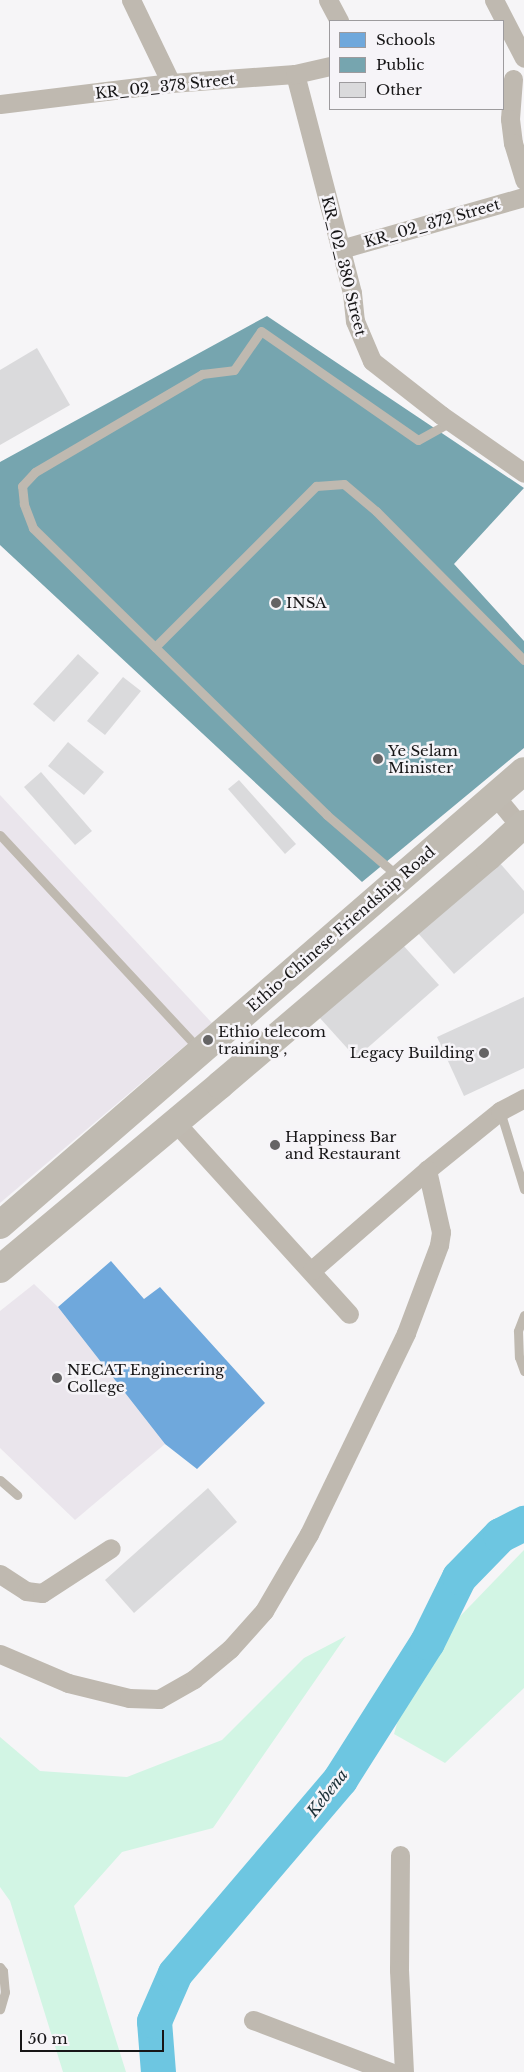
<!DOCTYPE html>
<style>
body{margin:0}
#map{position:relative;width:524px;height:2072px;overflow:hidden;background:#f6f5f7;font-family:"Libre Baskerville",serif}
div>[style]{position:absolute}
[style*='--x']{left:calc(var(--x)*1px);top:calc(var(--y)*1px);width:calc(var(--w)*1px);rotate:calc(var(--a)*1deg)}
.built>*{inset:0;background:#eae5ec}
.green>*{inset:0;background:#d2f5e4}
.schools>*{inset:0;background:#6fa8dc}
.public>*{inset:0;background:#76a5af}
.river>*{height:35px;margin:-17.5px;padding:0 17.5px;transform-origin:17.5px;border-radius:17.5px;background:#6dc6e1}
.building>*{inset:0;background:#dadadc}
.service>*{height:9px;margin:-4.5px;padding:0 4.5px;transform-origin:4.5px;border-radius:4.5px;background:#bfb9b0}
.minor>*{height:19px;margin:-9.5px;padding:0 9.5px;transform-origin:9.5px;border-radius:9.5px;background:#bfb9b0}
.primary>*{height:28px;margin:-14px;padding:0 14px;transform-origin:14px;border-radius:14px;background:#bfbab1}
.dots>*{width:14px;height:14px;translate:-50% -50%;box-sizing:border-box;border:2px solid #f6f4f8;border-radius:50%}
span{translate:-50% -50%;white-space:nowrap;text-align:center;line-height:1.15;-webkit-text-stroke:5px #f6f4f8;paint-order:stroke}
.street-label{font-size:15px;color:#171617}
.poi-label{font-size:15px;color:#171617}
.left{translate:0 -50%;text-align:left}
.right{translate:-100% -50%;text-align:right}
.water-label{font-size:16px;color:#1b3037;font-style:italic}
.legend{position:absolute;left:329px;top:20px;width:175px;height:90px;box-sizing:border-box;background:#f6f4f8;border:1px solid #9d9b9e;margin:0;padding:6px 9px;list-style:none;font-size:15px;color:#171617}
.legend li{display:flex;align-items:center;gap:10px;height:25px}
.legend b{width:25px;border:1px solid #9d9b9e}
.scale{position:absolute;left:20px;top:2030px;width:144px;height:22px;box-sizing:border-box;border:2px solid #171617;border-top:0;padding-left:6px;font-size:15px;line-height:18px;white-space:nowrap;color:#171617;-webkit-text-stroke:4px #f6f4f8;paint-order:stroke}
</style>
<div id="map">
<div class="built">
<i style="clip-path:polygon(0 795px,212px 1023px,0 1203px)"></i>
<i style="clip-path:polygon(34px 1284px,58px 1307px,165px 1444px,75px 1520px,0 1448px,0 1311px)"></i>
</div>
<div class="green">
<i style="clip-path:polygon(524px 1550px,524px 1688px,445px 1763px,394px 1734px,414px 1664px)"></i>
<i style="clip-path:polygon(346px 1636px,213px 1828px,122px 1852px,74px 1906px,126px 2072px,63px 2072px,10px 1901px,0 1887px,0 1737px,40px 1771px,127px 1777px,222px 1740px,304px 1658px)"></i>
</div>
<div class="schools">
<i style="clip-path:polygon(111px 1261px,144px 1299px,160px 1287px,265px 1403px,197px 1469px,165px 1444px,58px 1307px)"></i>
</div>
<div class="public">
<i style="clip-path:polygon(267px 316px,524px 488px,454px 564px,524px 641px,524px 748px,362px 882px,0 545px,0 462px)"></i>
</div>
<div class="river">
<i style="--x:158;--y:2072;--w:51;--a:-94.5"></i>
<i style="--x:154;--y:2021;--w:52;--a:-66.4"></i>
<i style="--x:175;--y:1973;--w:255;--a:-49.6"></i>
<i style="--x:340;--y:1779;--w:162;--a:-57.6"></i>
<i style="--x:427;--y:1642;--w:72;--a:-63.8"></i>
<i style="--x:459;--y:1577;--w:59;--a:-45.7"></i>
<i style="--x:500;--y:1535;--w:27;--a:-27"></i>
</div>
<div class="building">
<i style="clip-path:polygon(37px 348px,70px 405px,0 445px,0 370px)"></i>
<i style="clip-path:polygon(78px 654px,99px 673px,54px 722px,33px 704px)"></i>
<i style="clip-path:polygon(123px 677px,141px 691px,105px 735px,87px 721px)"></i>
<i style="clip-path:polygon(68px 742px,104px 772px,84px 795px,48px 766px)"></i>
<i style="clip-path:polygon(41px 772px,92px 831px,75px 845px,24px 787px)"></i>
<i style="clip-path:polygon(239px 780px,296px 844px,285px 854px,228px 789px)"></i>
<i style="clip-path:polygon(498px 861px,524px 891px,524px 913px,454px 974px,417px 932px)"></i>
<i style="clip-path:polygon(402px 944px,439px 985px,356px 1058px,319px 1017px)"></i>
<i style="clip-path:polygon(524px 997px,524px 1068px,464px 1096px,437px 1037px)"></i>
<i style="clip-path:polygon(208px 1488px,237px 1522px,134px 1613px,105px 1580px)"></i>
</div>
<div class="service">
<i style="--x:155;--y:647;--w:228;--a:-45"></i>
<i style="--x:316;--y:486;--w:28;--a:-4"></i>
<i style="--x:344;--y:484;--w:42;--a:40.2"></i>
<i style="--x:376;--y:511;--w:210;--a:45.2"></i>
<i style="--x:0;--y:835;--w:292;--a:47.1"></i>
<i style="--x:399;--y:877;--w:95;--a:-139.3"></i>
<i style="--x:327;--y:815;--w:411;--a:-135.7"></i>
<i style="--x:33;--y:528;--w:26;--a:-111"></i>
<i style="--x:24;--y:504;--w:18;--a:-96"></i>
<i style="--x:22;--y:486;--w:19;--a:-47"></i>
<i style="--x:35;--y:472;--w:194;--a:-30.4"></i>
<i style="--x:202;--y:374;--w:32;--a:-7"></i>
<i style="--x:234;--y:370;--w:47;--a:-55.3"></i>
<i style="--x:261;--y:331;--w:191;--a:34.8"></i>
<i style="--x:418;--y:440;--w:38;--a:-29"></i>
<i style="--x:500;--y:1111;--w:82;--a:72.9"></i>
<i style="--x:524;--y:1315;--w:17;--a:111"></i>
<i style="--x:518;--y:1331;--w:26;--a:88"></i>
<i style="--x:519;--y:1357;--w:15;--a:70"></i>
<i style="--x:0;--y:1480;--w:23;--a:41"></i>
<i style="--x:0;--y:1967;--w:5;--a:53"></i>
<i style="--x:3;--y:1971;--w:21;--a:85"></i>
<i style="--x:5;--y:1992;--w:18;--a:106"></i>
</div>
<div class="minor">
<i style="--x:131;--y:0;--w:92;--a:64.3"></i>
<i style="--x:328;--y:0;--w:24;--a:62"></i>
<i style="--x:494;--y:0;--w:65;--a:62.7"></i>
<i style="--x:295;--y:74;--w:226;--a:75.4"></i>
<i style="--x:352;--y:293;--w:28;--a:84"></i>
<i style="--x:355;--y:321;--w:43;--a:67"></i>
<i style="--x:372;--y:361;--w:88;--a:38"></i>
<i style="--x:441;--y:415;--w:101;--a:34.9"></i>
<i style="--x:513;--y:79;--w:40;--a:94.3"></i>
<i style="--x:510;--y:119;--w:24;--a:83"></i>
<i style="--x:513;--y:143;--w:39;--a:73"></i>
<i style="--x:0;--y:104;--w:172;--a:-7"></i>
<i style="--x:171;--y:83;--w:124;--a:-4.2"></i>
<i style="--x:295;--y:74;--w:36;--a:-13"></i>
<i style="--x:341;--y:249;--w:190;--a:-15.9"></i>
<i style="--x:496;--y:797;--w:44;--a:50.5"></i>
<i style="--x:175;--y:1122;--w:259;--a:47.8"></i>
<i style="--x:312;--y:1270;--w:152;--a:-41"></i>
<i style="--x:427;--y:1170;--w:94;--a:-38.9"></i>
<i style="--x:500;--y:1111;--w:27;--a:-28"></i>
<i style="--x:0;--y:1574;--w:31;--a:33"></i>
<i style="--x:26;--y:1591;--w:16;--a:7"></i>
<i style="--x:42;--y:1593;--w:82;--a:-33.1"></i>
<i style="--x:0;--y:1654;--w:74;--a:23.1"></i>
<i style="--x:68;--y:1683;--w:63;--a:13.8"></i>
<i style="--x:129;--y:1698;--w:30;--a:2"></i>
<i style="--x:159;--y:1699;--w:40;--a:-29.7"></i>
<i style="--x:194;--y:1679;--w:47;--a:-39.8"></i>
<i style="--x:230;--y:1649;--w:51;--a:-48.2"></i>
<i style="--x:264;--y:1611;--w:89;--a:-59.7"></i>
<i style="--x:309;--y:1534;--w:223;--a:-64.2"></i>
<i style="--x:406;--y:1333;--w:94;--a:-69.4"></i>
<i style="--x:439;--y:1245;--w:13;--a:-81"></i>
<i style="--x:441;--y:1232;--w:64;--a:-102.7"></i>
<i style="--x:400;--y:1855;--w:115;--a:90.5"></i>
<i style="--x:399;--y:1970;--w:102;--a:87.2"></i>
<i style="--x:253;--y:2020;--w:147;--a:20.8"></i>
</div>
<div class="primary">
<i style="--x:0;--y:1225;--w:693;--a:-40.91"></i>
<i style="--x:0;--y:1269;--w:287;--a:-39.9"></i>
<i style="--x:220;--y:1085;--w:352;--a:-40.4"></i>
<i style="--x:488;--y:857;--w:49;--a:-42.5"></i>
</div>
<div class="dots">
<i style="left:276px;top:603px;background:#656465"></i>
<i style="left:378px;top:759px;background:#656465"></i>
<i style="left:208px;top:1040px;background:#656465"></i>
<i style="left:484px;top:1053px;background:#656465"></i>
<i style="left:275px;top:1145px;background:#656465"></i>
<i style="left:57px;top:1378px;background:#656465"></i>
</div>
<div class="street-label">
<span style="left:165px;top:86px;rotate:-6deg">KR_02_378 Street</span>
<span style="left:432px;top:223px;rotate:-16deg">KR_02_372 Street</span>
<span style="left:344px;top:266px;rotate:76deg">KR_02_380 Street</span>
<span style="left:341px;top:929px;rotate:-41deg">Ethio-Chinese Friendship Road</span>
</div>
<div class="poi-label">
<span class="left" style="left:286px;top:603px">INSA</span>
<span class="left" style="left:388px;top:759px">Ye Selam<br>Minister</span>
<span class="left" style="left:218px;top:1040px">Ethio telecom<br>training ,</span>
<span class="right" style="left:474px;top:1053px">Legacy Building</span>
<span class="left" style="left:285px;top:1145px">Happiness Bar<br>and Restaurant</span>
<span class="left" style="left:67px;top:1378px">NECAT Engineering<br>College</span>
</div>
<div class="water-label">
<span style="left:327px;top:1793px;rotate:-52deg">Kebena</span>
</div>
<ul class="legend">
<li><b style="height:14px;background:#6fa8dc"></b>Schools</li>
<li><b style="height:14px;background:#76a5af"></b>Public</li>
<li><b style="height:14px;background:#dadadc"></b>Other</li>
</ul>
<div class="scale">50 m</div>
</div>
